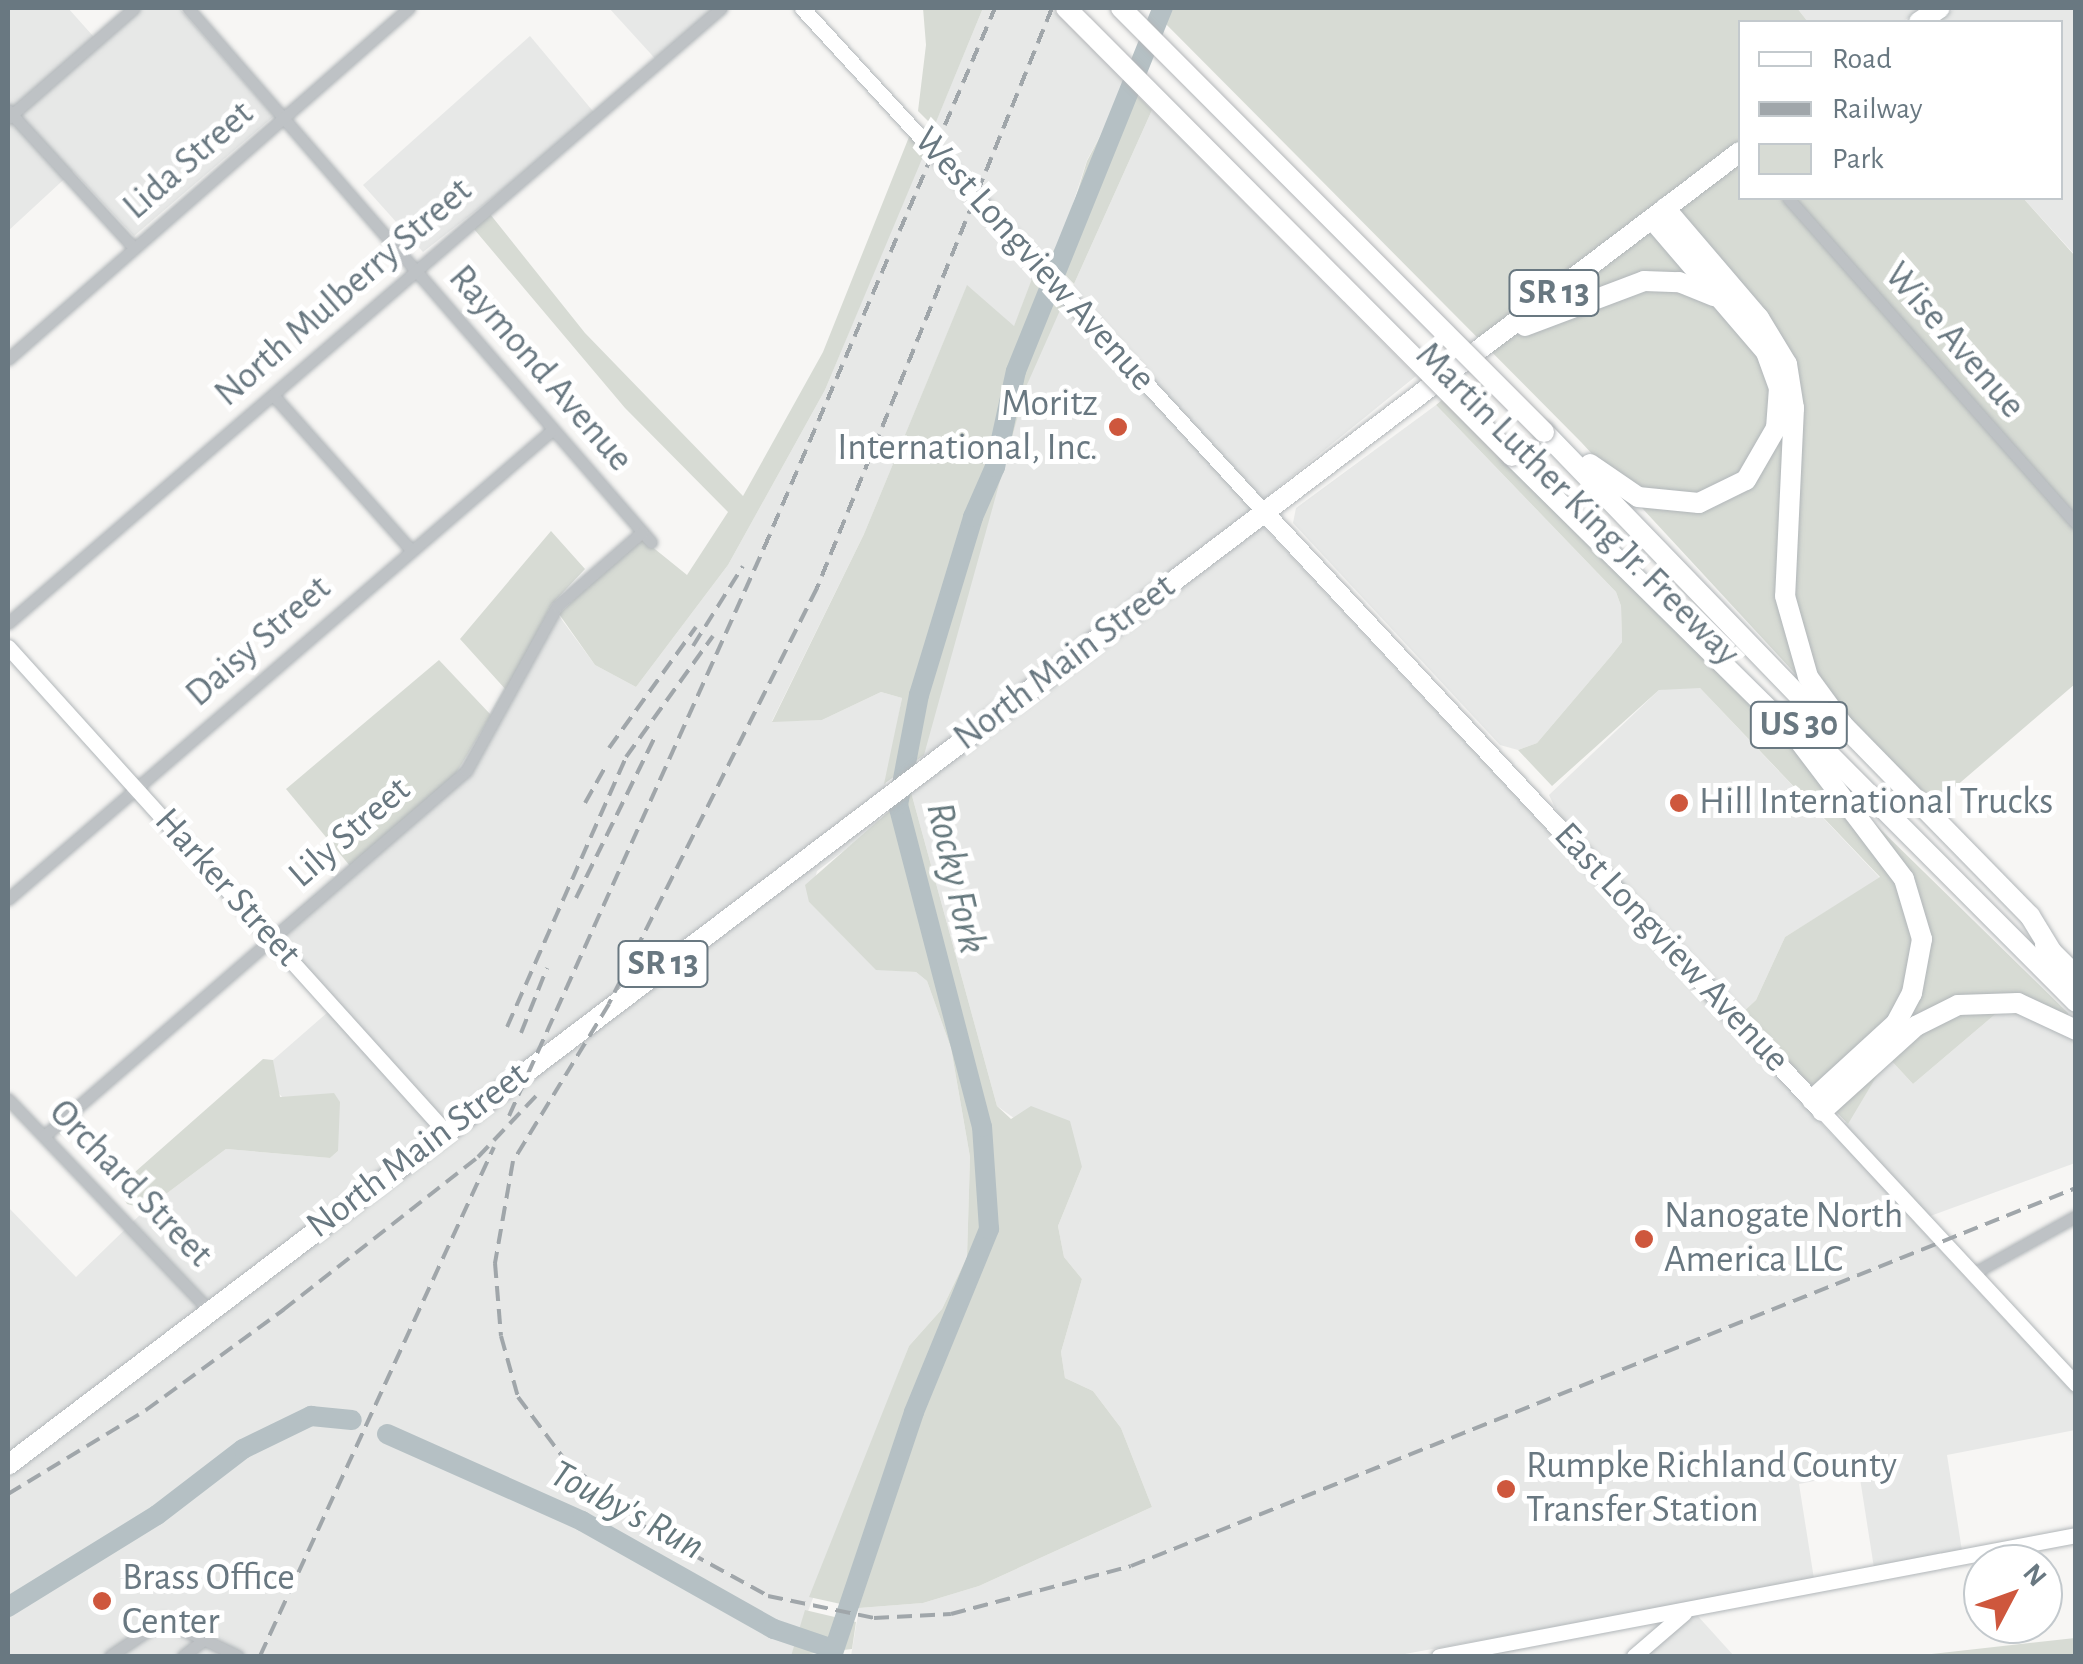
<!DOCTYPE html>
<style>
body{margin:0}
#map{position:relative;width:2083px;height:1664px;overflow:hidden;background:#f7f6f4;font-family:"Alegreya Sans",sans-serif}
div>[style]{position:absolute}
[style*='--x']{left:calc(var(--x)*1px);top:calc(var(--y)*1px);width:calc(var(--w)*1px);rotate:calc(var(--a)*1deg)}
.built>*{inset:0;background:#e7e8e7}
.green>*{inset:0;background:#d7dbd4}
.river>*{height:20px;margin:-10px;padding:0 10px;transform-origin:10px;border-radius:10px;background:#b5c0c4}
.roads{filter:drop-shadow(0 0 2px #b1b6b9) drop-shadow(0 0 2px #b1b6b9)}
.street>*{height:11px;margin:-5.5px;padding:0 5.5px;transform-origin:5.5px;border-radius:5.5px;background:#bec2c5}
.secondary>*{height:15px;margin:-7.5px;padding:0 7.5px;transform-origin:7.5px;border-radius:7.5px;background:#fff}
.primary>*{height:18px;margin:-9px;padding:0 9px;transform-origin:9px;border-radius:9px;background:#fff}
.highway>*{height:20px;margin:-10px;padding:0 10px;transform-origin:10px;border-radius:10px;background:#fff}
.rail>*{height:4px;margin-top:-2px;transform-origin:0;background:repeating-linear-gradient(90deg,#a0a6aa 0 15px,transparent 0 23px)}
.bridges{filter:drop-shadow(0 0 2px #b2b5b8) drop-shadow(0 0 2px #b2b5b8)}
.highway-bridge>*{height:20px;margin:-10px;padding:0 10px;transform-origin:10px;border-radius:10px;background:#fff}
.dots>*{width:28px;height:28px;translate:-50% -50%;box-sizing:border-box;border:5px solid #fff;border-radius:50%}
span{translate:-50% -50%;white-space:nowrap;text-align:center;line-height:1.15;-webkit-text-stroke:10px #fff;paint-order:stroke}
.shield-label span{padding:2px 8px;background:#fff;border:2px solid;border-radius:8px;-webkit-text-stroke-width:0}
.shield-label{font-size:35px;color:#697881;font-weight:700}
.street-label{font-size:38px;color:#697881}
.poi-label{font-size:38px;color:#697881}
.right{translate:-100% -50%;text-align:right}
.left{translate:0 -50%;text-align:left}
.water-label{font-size:40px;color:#65787d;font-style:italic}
.frame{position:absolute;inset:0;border:10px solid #697881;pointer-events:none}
.legend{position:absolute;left:1738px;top:20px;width:325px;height:180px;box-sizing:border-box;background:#fff;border:2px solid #c3c9cd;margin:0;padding:12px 18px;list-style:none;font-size:30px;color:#697881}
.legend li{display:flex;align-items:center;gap:20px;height:50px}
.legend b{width:50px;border:2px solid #c3c9cd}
.north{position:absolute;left:1963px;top:1544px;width:100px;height:100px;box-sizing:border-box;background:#fff;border:2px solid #c3c9cd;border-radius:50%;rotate:49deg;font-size:28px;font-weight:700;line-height:40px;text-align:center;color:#697881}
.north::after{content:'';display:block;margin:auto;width:35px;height:45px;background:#ce573d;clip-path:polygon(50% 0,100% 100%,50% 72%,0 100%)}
</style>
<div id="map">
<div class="built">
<i style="clip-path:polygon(9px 8px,68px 8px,101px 45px,143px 8px,179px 8px,274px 116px,134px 236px,73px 171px,8px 231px)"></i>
<i style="clip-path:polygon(609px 8px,725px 8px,660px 64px)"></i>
<i style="clip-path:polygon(983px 8px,1051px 8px,1135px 93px,1113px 112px,1087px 160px,1058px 250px,1036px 269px,1014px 327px,967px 286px,864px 534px,772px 721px,822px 720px,881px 692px,902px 698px,878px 825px,817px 871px,809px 902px,876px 969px,916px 972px,927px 981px,951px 1048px,970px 1157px,967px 1257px,942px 1309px,909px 1346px,791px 1656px,8px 1656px,8px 1207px,76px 1277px,146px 1209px,226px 1149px,330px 1158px,338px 1151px,274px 1089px,273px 1060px,328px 1012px,262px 940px,455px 775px,551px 605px,595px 665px,636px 687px,728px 565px,825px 390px)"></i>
<i style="clip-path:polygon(1797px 8px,1924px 8px,1902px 22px,1808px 22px)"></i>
<i style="clip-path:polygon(1956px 8px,2075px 8px,2075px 255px,2023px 198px,2060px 198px,2060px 22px,1935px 22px)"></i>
<i style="clip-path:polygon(530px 36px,597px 116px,423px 252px,363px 185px)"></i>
<i style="clip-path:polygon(1152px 110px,1416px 376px,1249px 511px,1835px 1138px,1888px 1057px,1913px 1084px,1999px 1011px,2044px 1020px,2075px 1041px,2075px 1163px,1914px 1222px,2075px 1395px,2075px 1430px,1947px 1455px,1962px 1551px,1874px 1568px,1859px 1472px,1799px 1484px,1814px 1579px,1394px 1656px,851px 1656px,859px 1608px,923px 1603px,979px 1586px,1152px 1507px,1121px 1428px,1093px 1391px,1065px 1378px,1061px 1352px,1082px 1279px,1064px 1257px,1058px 1226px,1082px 1167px,997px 1106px,911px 792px,1026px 387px,1055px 310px,1074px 284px)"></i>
<i style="clip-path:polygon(1436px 405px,1616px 592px,1621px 606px,1622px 642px,1611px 656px,1537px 743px,1518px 750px,1500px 745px,1293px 523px,1296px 508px)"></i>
<i style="clip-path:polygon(1683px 686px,1700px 688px,1880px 878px,1785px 937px,1756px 1000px,1742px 1013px,1557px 812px,1549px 795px,1659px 690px)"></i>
<i style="clip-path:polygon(1696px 1614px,1734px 1656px,1645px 1656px,1690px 1616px)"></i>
</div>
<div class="green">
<i style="clip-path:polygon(923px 8px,983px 8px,934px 127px,918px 111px,926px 45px)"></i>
<i style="clip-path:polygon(1150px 8px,1797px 8px,1808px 22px,1740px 22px,1740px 198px,2023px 198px,2075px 256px,2075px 684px,1933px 806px,1802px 681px,1581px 442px)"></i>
<i style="clip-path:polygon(1135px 93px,1152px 110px,1074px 284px,1049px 258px,1065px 232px,1087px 161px,1113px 112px)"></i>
<i style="clip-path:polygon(911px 132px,927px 147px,825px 390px,728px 565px,636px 687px,595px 665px,559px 614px,640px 537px,687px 575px,728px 512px,625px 408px,474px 229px,490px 214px,585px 333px,743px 496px,823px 352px)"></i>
<i style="clip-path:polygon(1036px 268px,1065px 299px,1026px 387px,924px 755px,884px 784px,902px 698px,881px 692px,822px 720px,772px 722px,864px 534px,967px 285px,1014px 326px)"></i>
<i style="clip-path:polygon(1442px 400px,2068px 1013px,2075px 1041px,2044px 1020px,1999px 1011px,1913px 1084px,1888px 1057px,1848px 1124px,1742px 1013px,1756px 1000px,1785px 937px,1880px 877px,1700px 688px,1659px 690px,1552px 786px,1518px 750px,1537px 743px,1611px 656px,1622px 642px,1621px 606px,1616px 592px,1436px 405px)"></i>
<i style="clip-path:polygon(551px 531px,585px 569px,551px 605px,507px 691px,460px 639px)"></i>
<i style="clip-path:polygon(439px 660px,491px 715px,455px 775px,350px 866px,286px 789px)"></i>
<i style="clip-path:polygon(911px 792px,997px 1106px,1011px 1119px,1031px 1106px,1070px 1121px,1082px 1167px,1058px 1226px,1064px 1257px,1082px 1279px,1061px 1352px,1065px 1378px,1093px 1391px,1121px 1428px,1152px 1507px,979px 1586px,923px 1603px,859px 1608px,809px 1597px,909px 1346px,942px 1309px,967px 1257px,970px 1157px,951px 1048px,927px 981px,916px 972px,876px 970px,809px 902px,805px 885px)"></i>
<i style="clip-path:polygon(263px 1059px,273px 1060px,280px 1097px,334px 1093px,340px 1102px,338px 1151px,330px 1158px,226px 1149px,146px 1209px,127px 1204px,118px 1187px)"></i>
<i style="clip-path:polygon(805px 1610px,856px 1622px,852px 1649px,791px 1656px)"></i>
<i style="clip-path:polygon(2075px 1638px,2075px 1656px,1914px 1656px)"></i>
</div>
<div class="river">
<i style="--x:387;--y:1434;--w:214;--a:24"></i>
<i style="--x:582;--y:1521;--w:220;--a:29.4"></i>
<i style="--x:774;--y:1629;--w:62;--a:18.7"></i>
<i style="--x:8;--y:1607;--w:175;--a:-31.7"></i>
<i style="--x:157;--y:1515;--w:108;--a:-37.5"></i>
<i style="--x:243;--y:1449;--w:76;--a:-25.9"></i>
<i style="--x:311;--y:1416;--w:41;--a:5.6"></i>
<i style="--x:832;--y:1656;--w:257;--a:-71.4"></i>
<i style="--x:914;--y:1412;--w:198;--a:-67.7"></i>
<i style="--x:989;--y:1229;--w:102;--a:-93.9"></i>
<i style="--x:982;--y:1127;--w:333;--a:-104.6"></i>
<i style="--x:898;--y:805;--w:112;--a:-79.2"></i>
<i style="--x:919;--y:695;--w:186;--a:-73.1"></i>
<i style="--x:973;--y:517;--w:55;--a:-66.3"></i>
<i style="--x:995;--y:467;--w:98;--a:-77.7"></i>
<i style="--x:1016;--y:371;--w:392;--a:-68"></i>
</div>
<div class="roads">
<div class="street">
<i style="--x:188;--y:8;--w:707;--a:49.07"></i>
<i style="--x:8;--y:110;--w:187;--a:47.6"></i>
<i style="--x:8;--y:118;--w:167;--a:-41.1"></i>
<i style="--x:1788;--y:198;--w:434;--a:48.5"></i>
<i style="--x:8;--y:359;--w:533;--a:-41.2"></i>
<i style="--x:273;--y:395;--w:208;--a:48.3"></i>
<i style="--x:8;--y:623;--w:942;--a:-40.78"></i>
<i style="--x:8;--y:899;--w:715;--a:-40.75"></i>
<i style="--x:8;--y:1099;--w:291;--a:46.4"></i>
<i style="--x:44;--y:1136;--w:558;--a:-40.86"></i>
<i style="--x:466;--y:771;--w:188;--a:-61.1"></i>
<i style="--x:557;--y:606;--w:113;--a:-41"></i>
<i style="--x:1972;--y:1274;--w:119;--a:-29.1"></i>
<i style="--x:110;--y:1656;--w:64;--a:-34.2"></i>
<i style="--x:163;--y:1620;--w:83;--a:25.6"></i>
<i style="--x:183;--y:1656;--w:28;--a:-38"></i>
</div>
<div class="secondary">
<i style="--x:802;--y:8;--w:687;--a:47.48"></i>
<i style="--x:8;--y:647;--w:651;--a:47.93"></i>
<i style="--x:1822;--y:1111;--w:373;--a:47.1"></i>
<i style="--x:1439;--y:1656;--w:648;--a:-10.76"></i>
<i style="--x:1634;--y:1656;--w:66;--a:-40.7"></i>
</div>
<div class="primary">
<i style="--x:1266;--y:514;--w:816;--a:47.04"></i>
</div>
<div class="highway">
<i style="--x:1919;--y:22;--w:25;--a:-34"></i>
<i style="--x:1665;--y:208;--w:145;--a:49.5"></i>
<i style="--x:1759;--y:318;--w:54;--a:58.7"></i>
<i style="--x:1787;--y:364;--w:45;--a:81"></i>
<i style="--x:1794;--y:408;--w:188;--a:92.7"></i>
<i style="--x:1785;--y:596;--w:84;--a:74.1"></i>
<i style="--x:1808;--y:677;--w:59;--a:53.9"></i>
<i style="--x:1843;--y:725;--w:267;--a:45.6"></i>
<i style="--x:2030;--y:916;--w:42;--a:58.6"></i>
<i style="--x:1525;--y:326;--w:127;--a:-20.7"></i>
<i style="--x:1644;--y:281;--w:35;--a:2"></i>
<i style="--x:1679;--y:282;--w:38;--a:22"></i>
<i style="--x:1544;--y:432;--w:419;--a:46"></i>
<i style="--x:1512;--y:456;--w:396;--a:44.6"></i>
<i style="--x:1794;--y:734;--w:182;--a:52.8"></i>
<i style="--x:1904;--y:879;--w:63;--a:73.3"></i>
<i style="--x:1922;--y:939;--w:55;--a:100.5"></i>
<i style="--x:1912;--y:993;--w:34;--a:118"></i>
<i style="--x:1896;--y:1023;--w:114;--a:137.5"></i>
<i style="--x:1590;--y:464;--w:58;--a:34.5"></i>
<i style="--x:1638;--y:497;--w:61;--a:5.6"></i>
<i style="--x:1699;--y:503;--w:52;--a:-26.1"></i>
<i style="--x:1746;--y:480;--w:60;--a:-60"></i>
<i style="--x:1776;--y:428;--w:40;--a:-85.7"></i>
<i style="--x:1779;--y:388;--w:38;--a:-110"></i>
<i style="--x:1766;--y:352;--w:175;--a:-130.6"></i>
<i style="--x:1817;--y:742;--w:367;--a:45.1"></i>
<i style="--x:2045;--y:945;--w:44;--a:45"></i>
<i style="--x:1822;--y:1111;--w:127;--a:-42.1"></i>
<i style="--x:1916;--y:1026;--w:47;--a:-26.6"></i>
<i style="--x:1958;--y:1005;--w:60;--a:-1.9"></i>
<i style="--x:2018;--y:1003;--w:64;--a:25"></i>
<i style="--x:8;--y:1465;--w:2173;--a:-37.17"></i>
</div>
</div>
<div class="rail">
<i style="--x:1052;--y:8;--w:626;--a:112.06"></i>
<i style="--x:817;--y:588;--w:465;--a:116.6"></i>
<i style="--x:609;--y:1004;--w:184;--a:121.4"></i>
<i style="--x:513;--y:1161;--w:104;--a:100"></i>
<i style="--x:495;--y:1263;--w:73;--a:85.3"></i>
<i style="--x:501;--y:1336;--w:63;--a:74.4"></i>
<i style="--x:518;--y:1397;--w:79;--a:53.3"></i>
<i style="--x:565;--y:1460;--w:111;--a:39.9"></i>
<i style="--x:650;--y:1531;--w:135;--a:28.8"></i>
<i style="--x:768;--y:1596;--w:108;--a:11.7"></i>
<i style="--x:874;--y:1618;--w:77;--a:-3"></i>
<i style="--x:951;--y:1614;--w:186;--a:-14.9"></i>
<i style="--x:1131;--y:1566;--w:1018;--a:-21.8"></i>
<i style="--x:693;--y:646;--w:94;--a:-58"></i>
<i style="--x:609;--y:748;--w:149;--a:-54.3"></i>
<i style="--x:585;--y:803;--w:45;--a:-60.6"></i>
<i style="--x:576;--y:898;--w:179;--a:-63.9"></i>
<i style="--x:507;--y:1027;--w:295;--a:-66.2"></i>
<i style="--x:626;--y:757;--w:149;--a:-54.3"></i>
<i style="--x:521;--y:1033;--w:70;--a:-68.2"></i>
<i style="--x:509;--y:1116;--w:623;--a:-65.82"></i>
<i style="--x:764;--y:548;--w:587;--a:-66.84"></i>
<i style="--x:8;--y:1494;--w:162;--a:-31.3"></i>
<i style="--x:146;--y:1410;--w:170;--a:-36.1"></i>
<i style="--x:283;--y:1310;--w:248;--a:-38.1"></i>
<i style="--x:478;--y:1157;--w:86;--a:-46.4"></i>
<i style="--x:260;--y:1656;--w:560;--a:-65.31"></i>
</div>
<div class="bridges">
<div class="highway-bridge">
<i style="--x:1066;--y:8;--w:632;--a:45.13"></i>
<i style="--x:1121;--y:8;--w:599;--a:45.07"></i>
</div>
</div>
<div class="dots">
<i style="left:1118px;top:427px;background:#ce573d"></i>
<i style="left:1679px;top:803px;background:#ce573d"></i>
<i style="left:1644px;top:1239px;background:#ce573d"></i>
<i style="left:1506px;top:1489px;background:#ce573d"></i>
<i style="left:102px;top:1601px;background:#ce573d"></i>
</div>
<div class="shield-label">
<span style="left:1554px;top:293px">SR 13</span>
<span style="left:1799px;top:725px">US 30</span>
<span style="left:663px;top:964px">SR 13</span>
</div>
<div class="street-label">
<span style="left:189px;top:161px;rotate:-41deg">Lida Street</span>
<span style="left:1034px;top:260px;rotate:48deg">West Longview Avenue</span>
<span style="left:344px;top:293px;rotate:-41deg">North Mulberry Street</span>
<span style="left:1954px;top:341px;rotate:49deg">Wise Avenue</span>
<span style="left:540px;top:369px;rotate:49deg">Raymond Avenue</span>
<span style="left:1577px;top:505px;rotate:45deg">Martin Luther King Jr. Freeway</span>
<span style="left:259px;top:642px;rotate:-41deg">Daisy Street</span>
<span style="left:1065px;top:663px;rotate:-37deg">North Main Street</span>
<span style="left:350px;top:833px;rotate:-41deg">Lily Street</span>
<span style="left:227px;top:888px;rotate:48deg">Harker Street</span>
<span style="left:1671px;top:948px;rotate:47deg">East Longview Avenue</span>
<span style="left:418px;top:1151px;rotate:-37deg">North Main Street</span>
<span style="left:130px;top:1184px;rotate:46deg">Orchard Street</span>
</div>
<div class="poi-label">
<span class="right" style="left:1098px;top:427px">Moritz<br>International, Inc.</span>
<span class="left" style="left:1699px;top:803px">Hill International Trucks</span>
<span class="left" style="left:1664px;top:1239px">Nanogate North<br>America LLC</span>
<span class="left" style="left:1526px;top:1489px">Rumpke Richland County<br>Transfer Station</span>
<span class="left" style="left:122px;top:1601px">Brass Office<br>Center</span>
</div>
<div class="water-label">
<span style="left:956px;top:878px;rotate:77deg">Rocky Fork</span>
<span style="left:627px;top:1510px;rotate:28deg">Touby's Run</span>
</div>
<div class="frame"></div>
<ul class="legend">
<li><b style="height:12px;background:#fff"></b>Road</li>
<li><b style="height:12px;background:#a0a6aa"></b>Railway</li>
<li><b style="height:28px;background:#d7dbd4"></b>Park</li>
</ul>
<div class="north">N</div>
</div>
